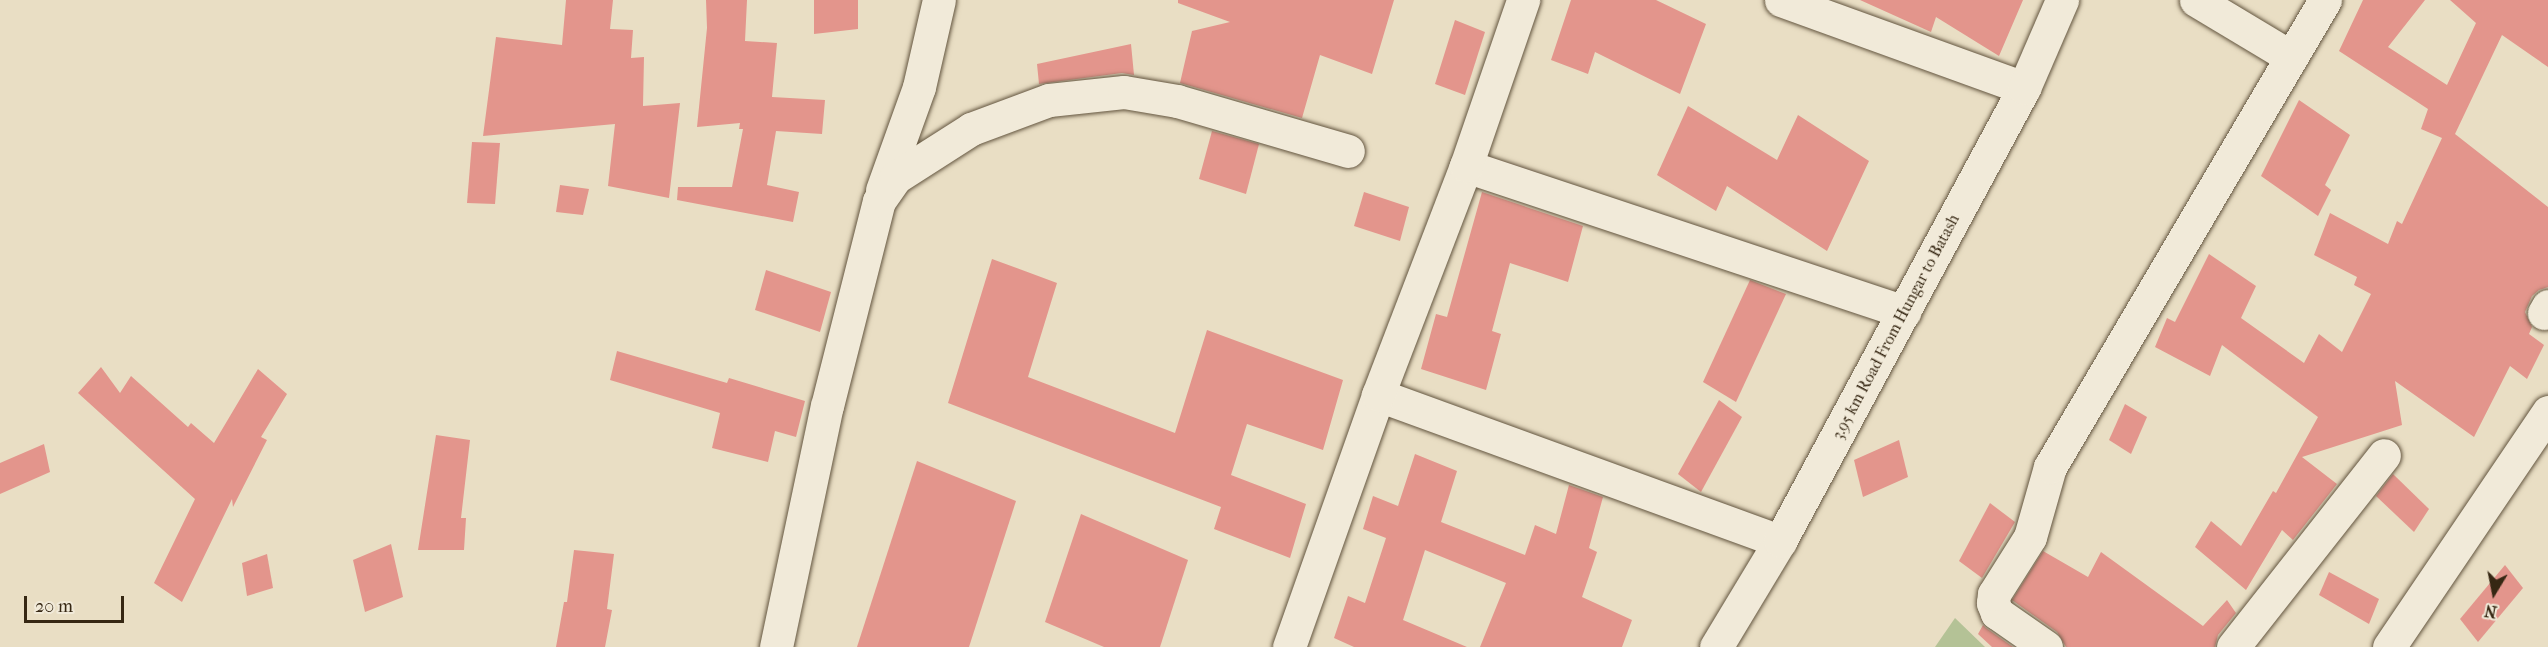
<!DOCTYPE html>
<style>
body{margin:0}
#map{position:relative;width:2548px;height:647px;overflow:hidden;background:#e9dec4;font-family:"IM FELL French Canon",serif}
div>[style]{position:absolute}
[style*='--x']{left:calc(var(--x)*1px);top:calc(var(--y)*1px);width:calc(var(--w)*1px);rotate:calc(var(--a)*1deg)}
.green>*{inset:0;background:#b4c296}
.building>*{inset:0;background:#e3958c}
.roads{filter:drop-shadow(0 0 2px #63553f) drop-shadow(0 0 2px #63553f)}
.minor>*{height:33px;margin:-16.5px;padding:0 16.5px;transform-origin:16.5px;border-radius:16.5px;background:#f1ead9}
.tertiary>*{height:33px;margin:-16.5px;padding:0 16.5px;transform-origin:16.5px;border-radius:16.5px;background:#f1ead9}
span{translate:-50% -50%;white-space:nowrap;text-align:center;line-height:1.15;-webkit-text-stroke:6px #f1ead9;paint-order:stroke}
.street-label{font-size:16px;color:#362713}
.north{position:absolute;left:2464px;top:563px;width:60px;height:60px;-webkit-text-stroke:4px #f1ead9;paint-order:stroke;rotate:190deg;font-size:16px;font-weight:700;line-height:24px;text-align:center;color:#362713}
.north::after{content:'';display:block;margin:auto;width:21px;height:27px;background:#362713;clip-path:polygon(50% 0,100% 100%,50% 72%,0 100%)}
.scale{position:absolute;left:24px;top:596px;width:100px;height:27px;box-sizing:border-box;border:3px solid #362713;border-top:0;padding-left:8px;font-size:18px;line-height:21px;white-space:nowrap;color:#362713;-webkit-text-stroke:4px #f1ead9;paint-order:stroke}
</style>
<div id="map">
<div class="green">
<i style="clip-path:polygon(1955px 618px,1985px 647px,1935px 647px)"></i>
</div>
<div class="building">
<i style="clip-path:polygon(566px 0,613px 0,610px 29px,633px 30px,631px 58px,644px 57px,643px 106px,680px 103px,669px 198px,608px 186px,615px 124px,483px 136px,496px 37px,562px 45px)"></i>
<i style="clip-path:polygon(706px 0,747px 0,745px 41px,777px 43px,772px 97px,825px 100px,822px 134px,776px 131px,767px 185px,799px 192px,793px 222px,677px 200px,678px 187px,732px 187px,743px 129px,739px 129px,740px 123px,697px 127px,707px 28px)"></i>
<i style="clip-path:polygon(814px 0,858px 0,858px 29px,814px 34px)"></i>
<i style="clip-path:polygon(1178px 0,1394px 0,1372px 74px,1320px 55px,1302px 118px,1180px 83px,1192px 31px,1230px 22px,1178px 3px)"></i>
<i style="clip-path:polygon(1571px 0,1656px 0,1706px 24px,1680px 94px,1595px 52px,1588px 74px,1551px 60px)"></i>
<i style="clip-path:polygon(1860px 0,2023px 0,1999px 56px,1936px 17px,1931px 32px)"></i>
<i style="clip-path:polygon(2363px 0,2425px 0,2388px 47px,2447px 85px,2476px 23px,2450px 0,2548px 0,2548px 67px,2502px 35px,2455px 134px,2548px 207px,2548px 287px,2539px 290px,2532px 296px,2525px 312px,2532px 327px,2529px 334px,2544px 345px,2527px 379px,2510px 366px,2474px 437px,2395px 381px,2402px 425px,2302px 457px,2337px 484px,2293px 540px,2282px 530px,2246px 590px,2195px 547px,2211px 521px,2241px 546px,2273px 491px,2276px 493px,2318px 417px,2222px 345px,2210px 376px,2155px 347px,2167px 318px,2175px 322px,2209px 254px,2256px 286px,2241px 318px,2304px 363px,2319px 334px,2342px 352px,2371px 294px,2354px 285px,2357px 277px,2314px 255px,2330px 213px,2388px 244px,2397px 221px,2402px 224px,2442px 138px,2421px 129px,2428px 109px,2339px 51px)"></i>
<i style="clip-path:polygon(1455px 20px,1485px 32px,1465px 95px,1435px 84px)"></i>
<i style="clip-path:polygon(1131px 44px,1134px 75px,1122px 73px,1039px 84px,1037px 64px)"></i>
<i style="clip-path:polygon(2299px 100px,2350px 135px,2325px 185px,2331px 190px,2318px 216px,2261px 176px)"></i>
<i style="clip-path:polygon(1688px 106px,1777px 160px,1798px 115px,1869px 161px,1827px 251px,1727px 186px,1716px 211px,1657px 175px)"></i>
<i style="clip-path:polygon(1212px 131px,1259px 144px,1246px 194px,1199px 179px)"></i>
<i style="clip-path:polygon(472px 142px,500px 143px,495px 204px,467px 203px)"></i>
<i style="clip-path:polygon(560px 185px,589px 189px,583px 215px,556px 212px)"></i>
<i style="clip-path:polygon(1364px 192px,1409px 207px,1400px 241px,1354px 226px)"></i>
<i style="clip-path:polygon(1482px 192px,1583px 226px,1568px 282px,1510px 263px,1492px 331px,1501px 334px,1486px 390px,1421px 369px,1436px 314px,1447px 317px)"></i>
<i style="clip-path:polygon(992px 259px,1057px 283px,1028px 377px,1175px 433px,1207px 330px,1343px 380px,1323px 450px,1247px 424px,1231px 475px,1306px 504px,1290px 558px,1214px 529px,1221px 507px,948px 403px)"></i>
<i style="clip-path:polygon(766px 270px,831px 292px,820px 332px,755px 310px)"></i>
<i style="clip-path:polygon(1750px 280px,1786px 294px,1736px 402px,1703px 382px)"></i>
<i style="clip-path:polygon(617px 351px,727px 383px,729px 378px,805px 401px,796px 437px,775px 431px,768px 462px,712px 448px,720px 413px,610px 380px)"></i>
<i style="clip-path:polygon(101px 367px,120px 393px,131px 376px,188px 427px,191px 423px,214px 443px,258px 369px,287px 394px,261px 437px,267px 440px,233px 507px,232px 499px,182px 602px,154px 583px,195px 499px,78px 393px)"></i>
<i style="clip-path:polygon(1719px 400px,1742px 417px,1701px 492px,1678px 474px)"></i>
<i style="clip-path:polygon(2125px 404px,2147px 417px,2131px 454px,2109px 440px)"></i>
<i style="clip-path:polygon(436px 435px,470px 440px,461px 518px,466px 518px,464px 550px,418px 550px)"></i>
<i style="clip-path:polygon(1899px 440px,1908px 477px,1863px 497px,1854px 460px)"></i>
<i style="clip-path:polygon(44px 444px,50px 472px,0 494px,0 463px)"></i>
<i style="clip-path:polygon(1415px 454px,1457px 471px,1441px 522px,1525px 555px,1535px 525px,1556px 534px,1569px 485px,1603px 497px,1589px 548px,1597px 552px,1582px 597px,1632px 620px,1622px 647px,1480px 647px,1506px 583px,1425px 550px,1403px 620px,1467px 647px,1354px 647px,1334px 638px,1348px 596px,1365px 603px,1386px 538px,1363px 529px,1373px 496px,1398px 506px)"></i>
<i style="clip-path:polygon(917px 461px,1016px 501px,969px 647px,857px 647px)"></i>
<i style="clip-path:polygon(2393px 474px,2429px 509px,2414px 532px,2376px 496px)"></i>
<i style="clip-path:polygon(1990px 503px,2015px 522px,1982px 578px,1959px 561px)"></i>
<i style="clip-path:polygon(1081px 514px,1188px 560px,1160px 647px,1104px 647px,1045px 622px)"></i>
<i style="clip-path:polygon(391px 544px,403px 597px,365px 612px,353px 560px)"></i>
<i style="clip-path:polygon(574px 550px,614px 554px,607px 609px,612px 610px,605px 647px,556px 647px,564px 602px,567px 602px)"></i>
<i style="clip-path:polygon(2043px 551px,2088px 577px,2101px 552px,2203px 626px,2227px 600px,2236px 613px,2218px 635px,2215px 647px,2066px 647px,2057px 632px,2012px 600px)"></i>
<i style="clip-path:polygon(267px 554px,273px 588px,247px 596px,242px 563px)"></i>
<i style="clip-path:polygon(2505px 565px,2523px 588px,2478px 642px,2460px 619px)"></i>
<i style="clip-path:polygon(2329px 572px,2379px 599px,2369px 624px,2319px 595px)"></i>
<i style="clip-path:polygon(1983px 625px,1986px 628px,2013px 647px,1992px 647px,1978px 634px)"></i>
</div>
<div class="roads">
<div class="minor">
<i style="--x:1781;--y:0;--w:258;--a:19.9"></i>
<i style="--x:2196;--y:0;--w:111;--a:31"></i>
<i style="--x:1466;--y:166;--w:462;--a:18.4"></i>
<i style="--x:882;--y:190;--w:109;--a:-70.2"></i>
<i style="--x:919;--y:87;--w:89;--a:-77.1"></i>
<i style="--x:2544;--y:313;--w:8;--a:-60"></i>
<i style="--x:1378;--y:395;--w:428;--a:20"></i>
<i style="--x:776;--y:647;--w:246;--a:-78.1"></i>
<i style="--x:827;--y:406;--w:211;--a:-75.8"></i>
<i style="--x:879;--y:201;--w:29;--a:-55"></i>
<i style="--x:896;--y:177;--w:89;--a:-32.6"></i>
<i style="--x:971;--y:129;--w:83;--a:-20.4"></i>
<i style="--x:1049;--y:100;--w:75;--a:-6.1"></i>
<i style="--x:1124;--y:92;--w:54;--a:9.6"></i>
<i style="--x:1177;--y:101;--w:178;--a:16.3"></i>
<i style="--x:1289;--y:647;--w:267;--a:-70.5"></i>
<i style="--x:1378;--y:395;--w:245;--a:-69"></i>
<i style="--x:1466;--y:166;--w:176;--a:-71"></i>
<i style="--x:2046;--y:647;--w:60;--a:-145.2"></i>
<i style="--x:1997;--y:613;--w:11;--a:-112"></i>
<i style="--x:1993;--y:603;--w:9;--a:-84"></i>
<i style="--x:1994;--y:594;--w:67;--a:-57.7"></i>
<i style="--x:2030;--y:537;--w:73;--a:-74.1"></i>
<i style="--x:2050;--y:467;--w:542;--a:-59.51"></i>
<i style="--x:2233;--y:647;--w:244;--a:-51.8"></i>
<i style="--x:2389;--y:647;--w:284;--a:-55.9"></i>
</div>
<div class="tertiary">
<i style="--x:1716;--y:647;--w:124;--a:-58.9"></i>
<i style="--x:1780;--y:541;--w:515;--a:-61.69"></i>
<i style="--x:2024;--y:88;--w:96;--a:-66.6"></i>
</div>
</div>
<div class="street-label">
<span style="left:1896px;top:327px;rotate:-62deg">3.95 km Road From Hungar to Batash</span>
</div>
<div class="north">N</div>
<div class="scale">20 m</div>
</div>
